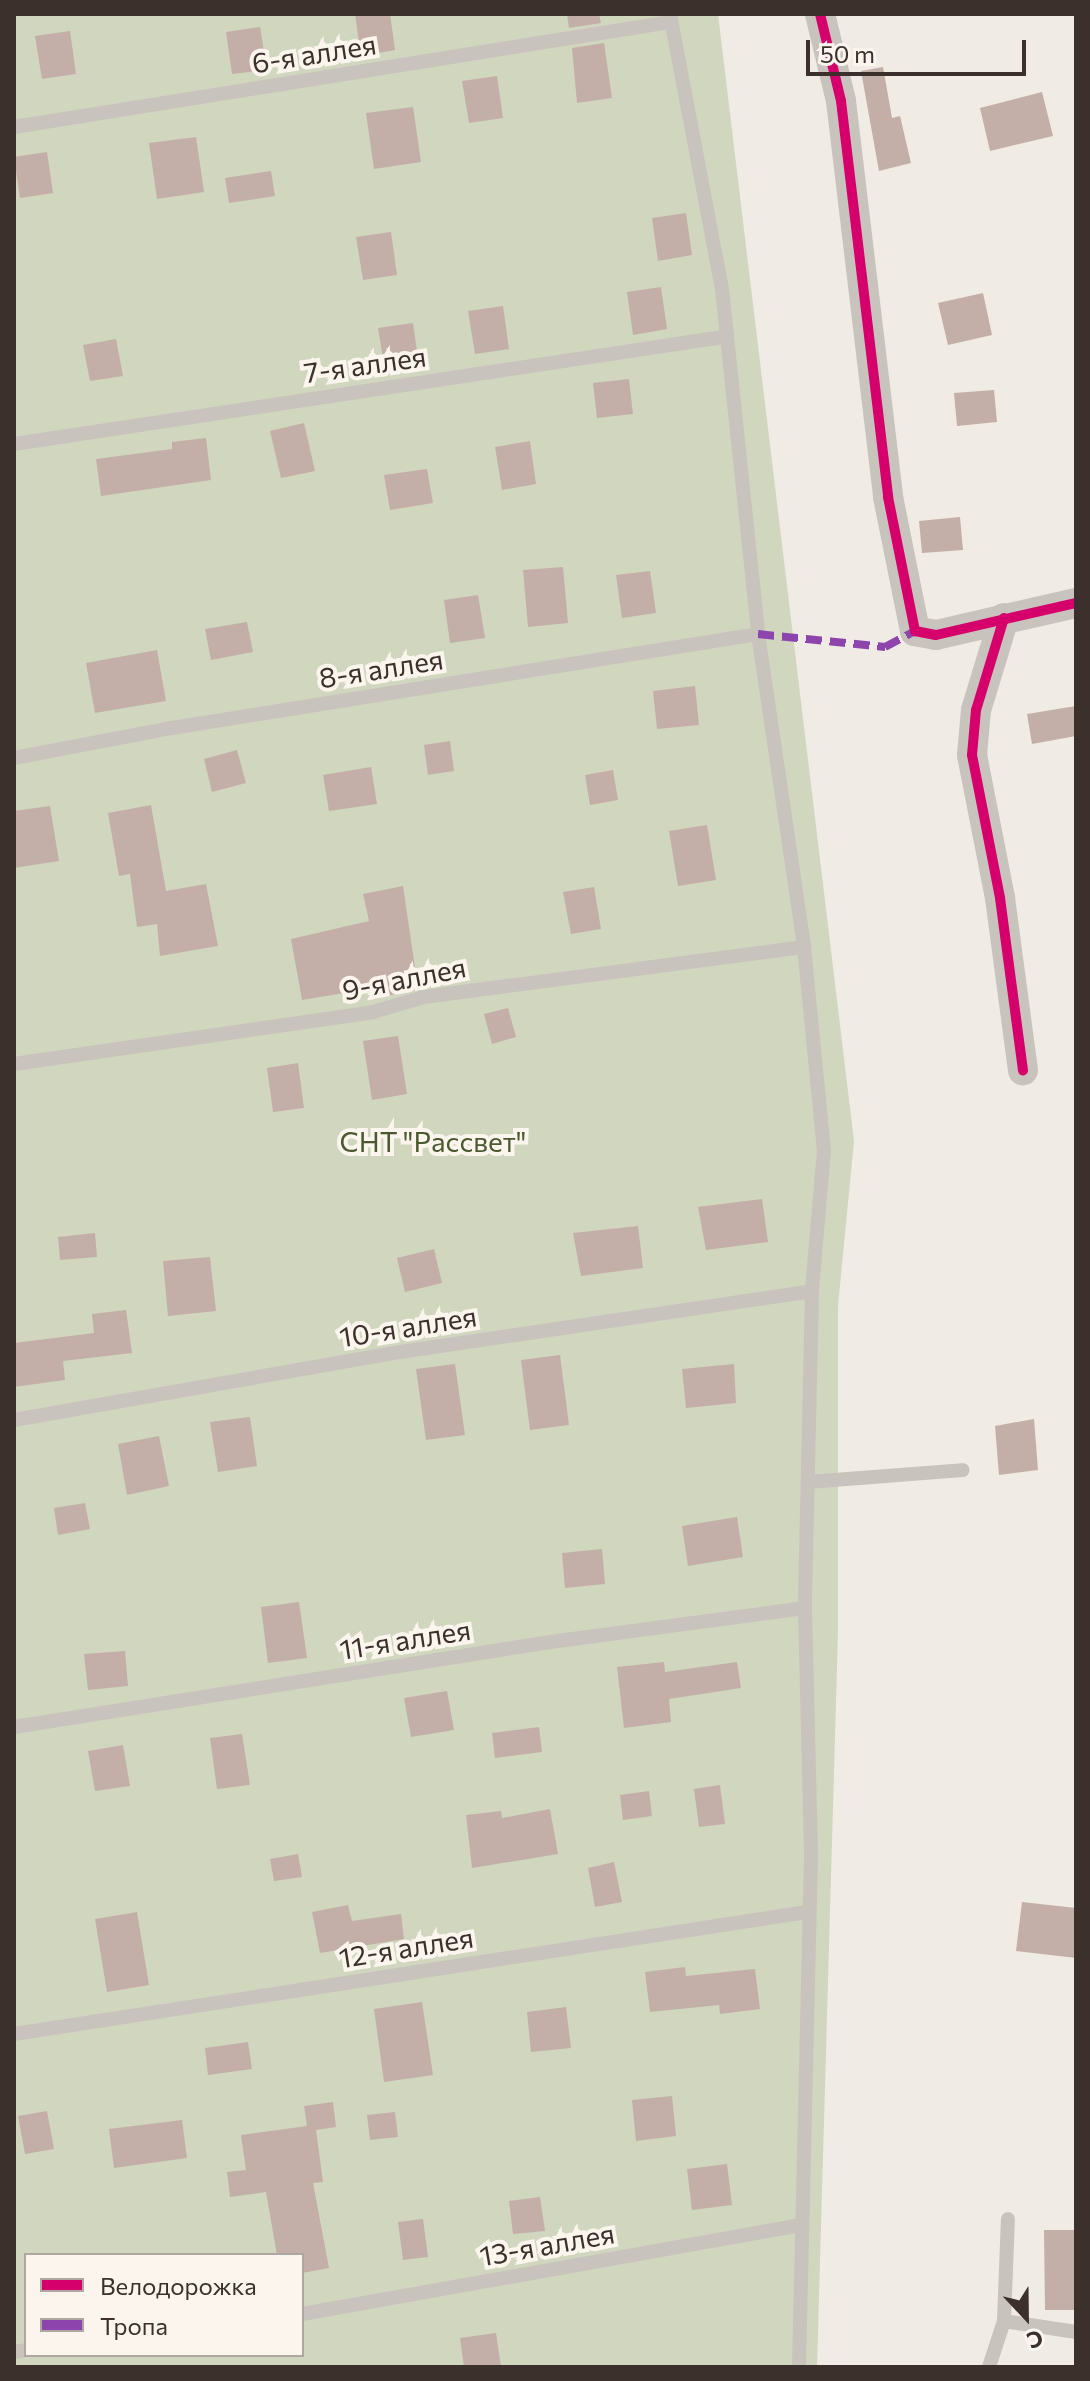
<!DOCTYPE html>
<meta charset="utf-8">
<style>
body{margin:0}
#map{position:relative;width:1090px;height:2381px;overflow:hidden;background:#f0ebe5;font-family:Commissioner,sans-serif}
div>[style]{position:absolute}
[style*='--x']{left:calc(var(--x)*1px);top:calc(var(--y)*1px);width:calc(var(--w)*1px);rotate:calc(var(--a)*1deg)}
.green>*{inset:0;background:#d1d6bf}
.building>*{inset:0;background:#c3afa7}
.service>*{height:14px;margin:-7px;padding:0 7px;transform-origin:7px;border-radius:7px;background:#c9c3be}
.minor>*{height:30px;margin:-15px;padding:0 15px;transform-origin:15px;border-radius:15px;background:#c9c3be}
.quiet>*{height:8px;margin-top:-4px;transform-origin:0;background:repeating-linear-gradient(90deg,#8e44ad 0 16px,transparent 0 24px)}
.cycleway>*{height:10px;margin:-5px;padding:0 5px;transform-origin:5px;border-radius:5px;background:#d6006c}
span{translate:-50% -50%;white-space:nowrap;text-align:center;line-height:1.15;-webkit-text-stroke:8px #fbf5ee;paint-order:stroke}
.street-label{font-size:28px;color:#3b302b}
.park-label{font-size:28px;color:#4a5a2e}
.frame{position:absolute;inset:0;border:16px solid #3b302b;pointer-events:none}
.legend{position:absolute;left:24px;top:2253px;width:280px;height:104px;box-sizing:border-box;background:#fbf5ee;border:2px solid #aea6a0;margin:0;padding:10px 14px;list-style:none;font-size:24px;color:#3b302b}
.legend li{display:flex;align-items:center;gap:16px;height:40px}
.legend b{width:40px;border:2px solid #aea6a0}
.north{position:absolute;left:986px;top:2277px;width:80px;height:80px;-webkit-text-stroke:6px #fbf5ee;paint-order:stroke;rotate:158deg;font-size:22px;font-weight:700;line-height:32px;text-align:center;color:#3b302b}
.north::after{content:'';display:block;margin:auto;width:28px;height:36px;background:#3b302b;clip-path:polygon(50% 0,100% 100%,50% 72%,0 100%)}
.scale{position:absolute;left:806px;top:40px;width:220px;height:36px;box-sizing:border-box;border:4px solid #3b302b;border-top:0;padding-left:10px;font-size:24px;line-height:28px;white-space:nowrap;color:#3b302b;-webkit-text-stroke:6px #fbf5ee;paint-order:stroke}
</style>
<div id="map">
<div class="green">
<i style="clip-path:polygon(evenodd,14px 14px,718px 14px,854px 1141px,838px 1306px,838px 1632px,817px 2367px,14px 2367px,14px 14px,26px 2255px,302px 2255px,302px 2355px,26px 2355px,26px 2255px)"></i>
</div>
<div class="building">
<i style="clip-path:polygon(355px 14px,390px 14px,395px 50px,361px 56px)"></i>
<i style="clip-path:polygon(567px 14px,599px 14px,601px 23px,569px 28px)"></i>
<i style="clip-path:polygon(260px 27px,267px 70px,232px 74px,226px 32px)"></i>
<i style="clip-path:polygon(70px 31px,76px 74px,42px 79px,35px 36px)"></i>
<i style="clip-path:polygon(604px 43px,612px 98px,577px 103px,572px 48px)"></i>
<i style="clip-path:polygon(883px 67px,892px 118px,900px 116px,911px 163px,879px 171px,861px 71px)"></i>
<i style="clip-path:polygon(497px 76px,503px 118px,469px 123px,462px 81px)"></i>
<i style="clip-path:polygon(1042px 92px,1053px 136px,990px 151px,980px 108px)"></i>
<i style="clip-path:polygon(413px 107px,421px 162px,374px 169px,366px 113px)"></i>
<i style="clip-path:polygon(196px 137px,204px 192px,157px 199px,149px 143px)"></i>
<i style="clip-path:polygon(47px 152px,53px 193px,20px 198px,14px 157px)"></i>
<i style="clip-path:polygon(271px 171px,275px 196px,229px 203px,225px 178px)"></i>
<i style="clip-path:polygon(686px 213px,692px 255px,658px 261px,652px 218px)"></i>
<i style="clip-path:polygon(391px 232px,397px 275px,363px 280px,356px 237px)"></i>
<i style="clip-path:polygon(661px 287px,667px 329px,633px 335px,627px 292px)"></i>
<i style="clip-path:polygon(983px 293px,992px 335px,948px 345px,938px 303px)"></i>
<i style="clip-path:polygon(503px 306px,509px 349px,475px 354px,468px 311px)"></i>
<i style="clip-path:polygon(413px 323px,419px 366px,385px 371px,378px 328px)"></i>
<i style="clip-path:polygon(116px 339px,123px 376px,90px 381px,83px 345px)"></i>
<i style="clip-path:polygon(629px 379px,633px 414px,597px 418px,593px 383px)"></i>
<i style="clip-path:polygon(994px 390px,997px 422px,957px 426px,954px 393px)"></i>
<i style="clip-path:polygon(304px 423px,315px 471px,281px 478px,270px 431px)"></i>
<i style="clip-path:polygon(206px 438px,211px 480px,101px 496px,96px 459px,172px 449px,172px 442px)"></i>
<i style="clip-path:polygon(530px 441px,536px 484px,502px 490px,495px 447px)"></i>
<i style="clip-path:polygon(427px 469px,433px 503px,390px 510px,384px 475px)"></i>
<i style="clip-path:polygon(960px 517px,963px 550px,922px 553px,919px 521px)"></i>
<i style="clip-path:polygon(563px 567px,568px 623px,528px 627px,523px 570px)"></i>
<i style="clip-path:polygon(650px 571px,656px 613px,622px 618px,616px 575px)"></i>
<i style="clip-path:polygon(478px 595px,485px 638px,450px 643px,444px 600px)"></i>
<i style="clip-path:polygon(247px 622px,253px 652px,211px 660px,205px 629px)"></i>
<i style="clip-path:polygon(157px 650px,166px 701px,95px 713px,86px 663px)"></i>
<i style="clip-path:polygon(695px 686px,699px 725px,657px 729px,653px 691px)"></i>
<i style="clip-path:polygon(1076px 706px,1076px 736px,1032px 744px,1027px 714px)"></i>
<i style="clip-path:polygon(450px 741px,454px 771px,428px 775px,424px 745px)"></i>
<i style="clip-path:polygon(237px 750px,246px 783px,212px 792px,204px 759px)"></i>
<i style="clip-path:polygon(371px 767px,377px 804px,329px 811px,323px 775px)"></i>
<i style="clip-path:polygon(613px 770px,618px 800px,590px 805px,585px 775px)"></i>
<i style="clip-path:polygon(151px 805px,166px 891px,206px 884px,218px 946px,160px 956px,157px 924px,137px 927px,130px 874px,119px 876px,108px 813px)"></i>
<i style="clip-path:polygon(50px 806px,59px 861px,14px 868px,14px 811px)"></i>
<i style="clip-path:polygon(707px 825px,716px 880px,678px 886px,669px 831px)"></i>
<i style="clip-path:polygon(403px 886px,418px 988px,376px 999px,374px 988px,302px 1000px,291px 939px,369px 921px,363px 894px)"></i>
<i style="clip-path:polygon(594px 887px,601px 929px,571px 934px,563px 892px)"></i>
<i style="clip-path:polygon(508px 1008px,516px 1037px,492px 1044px,484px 1014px)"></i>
<i style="clip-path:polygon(398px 1036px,407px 1094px,372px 1100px,363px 1041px)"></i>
<i style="clip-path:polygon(298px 1063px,304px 1108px,273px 1112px,267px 1068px)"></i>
<i style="clip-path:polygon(762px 1199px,768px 1242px,706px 1250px,698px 1207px)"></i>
<i style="clip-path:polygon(638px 1226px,643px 1268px,581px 1276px,573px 1233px)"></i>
<i style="clip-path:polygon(95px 1233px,97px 1257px,60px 1260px,58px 1237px)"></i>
<i style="clip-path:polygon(434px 1249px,442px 1283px,405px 1292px,397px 1258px)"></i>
<i style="clip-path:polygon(210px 1257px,216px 1311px,168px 1316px,163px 1261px)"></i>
<i style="clip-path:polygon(126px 1310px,132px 1353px,63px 1361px,65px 1380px,14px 1387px,14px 1343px,94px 1333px,92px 1314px)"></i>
<i style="clip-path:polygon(560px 1355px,569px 1425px,530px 1430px,521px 1360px)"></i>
<i style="clip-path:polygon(455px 1364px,465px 1435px,426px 1440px,416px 1369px)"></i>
<i style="clip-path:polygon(734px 1364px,736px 1403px,686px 1408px,682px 1369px)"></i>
<i style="clip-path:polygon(250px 1417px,257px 1466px,218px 1472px,210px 1422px)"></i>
<i style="clip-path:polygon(1034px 1419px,1038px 1470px,999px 1475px,995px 1426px)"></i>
<i style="clip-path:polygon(159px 1436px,169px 1486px,127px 1495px,118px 1444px)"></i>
<i style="clip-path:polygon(85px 1503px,90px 1529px,58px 1535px,54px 1508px)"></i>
<i style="clip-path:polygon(737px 1517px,743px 1557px,688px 1566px,682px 1526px)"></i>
<i style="clip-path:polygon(602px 1549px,605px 1584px,565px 1588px,562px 1553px)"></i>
<i style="clip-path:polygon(299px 1602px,307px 1658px,268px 1663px,261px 1607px)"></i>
<i style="clip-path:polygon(125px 1651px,128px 1686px,88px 1690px,84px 1654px)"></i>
<i style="clip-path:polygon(664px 1662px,665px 1672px,737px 1662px,741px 1688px,669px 1699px,671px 1722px,624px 1728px,617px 1667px)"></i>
<i style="clip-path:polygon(447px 1691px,454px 1730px,411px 1737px,404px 1698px)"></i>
<i style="clip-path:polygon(539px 1727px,542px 1752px,495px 1758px,492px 1733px)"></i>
<i style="clip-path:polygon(242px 1734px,250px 1785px,217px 1789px,210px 1738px)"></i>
<i style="clip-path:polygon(123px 1745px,130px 1786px,95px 1791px,88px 1751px)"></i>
<i style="clip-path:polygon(720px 1785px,725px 1824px,699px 1827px,694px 1789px)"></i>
<i style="clip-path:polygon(649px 1791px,652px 1816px,623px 1820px,620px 1795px)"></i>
<i style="clip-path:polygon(550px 1809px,558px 1854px,472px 1868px,466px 1815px,501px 1811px,502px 1818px)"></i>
<i style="clip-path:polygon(298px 1854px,302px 1877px,274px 1881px,270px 1859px)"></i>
<i style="clip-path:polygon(614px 1862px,622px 1902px,595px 1907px,588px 1868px)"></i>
<i style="clip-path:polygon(1022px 1902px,1076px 1908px,1076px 1958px,1016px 1951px)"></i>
<i style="clip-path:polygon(348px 1905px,352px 1921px,401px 1914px,404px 1939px,320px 1953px,312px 1912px)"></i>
<i style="clip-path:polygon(137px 1912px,149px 1985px,107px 1992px,95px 1919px)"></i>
<i style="clip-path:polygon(685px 1967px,686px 1976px,755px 1969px,760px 2009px,720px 2014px,719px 2005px,650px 2012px,645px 1972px)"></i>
<i style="clip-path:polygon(422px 2002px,433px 2075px,384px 2082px,374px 2009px)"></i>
<i style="clip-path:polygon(566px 2007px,571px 2048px,531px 2052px,527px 2012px)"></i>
<i style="clip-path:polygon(248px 2042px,252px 2069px,208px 2075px,205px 2048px)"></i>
<i style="clip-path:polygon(672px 2096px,676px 2136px,636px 2141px,632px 2100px)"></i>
<i style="clip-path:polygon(333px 2102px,336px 2127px,316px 2130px,323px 2182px,313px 2183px,329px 2268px,302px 2273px,302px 2255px,277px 2255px,266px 2192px,230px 2197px,227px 2172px,246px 2170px,241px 2135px,307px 2126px,304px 2106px)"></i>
<i style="clip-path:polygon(47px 2111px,54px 2149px,25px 2154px,18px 2116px)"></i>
<i style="clip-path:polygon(395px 2112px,398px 2137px,370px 2140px,367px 2115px)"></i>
<i style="clip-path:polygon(182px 2120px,187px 2158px,114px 2168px,109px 2129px)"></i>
<i style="clip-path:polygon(727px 2164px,732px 2205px,692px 2210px,687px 2169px)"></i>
<i style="clip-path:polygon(540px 2197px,545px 2231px,513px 2234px,509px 2201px)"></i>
<i style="clip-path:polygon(423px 2219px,428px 2257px,403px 2260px,398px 2222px)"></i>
<i style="clip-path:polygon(1044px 2230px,1076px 2230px,1076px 2310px,1045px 2310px)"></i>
<i style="clip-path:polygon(496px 2333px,501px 2367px,464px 2367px,460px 2338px)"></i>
</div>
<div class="service">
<i style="--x:670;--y:14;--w:280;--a:79.3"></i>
<i style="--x:722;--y:289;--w:347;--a:84"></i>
<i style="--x:758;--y:634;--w:316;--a:81.6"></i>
<i style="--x:804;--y:947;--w:204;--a:84.4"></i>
<i style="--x:824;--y:1150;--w:142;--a:94.9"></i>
<i style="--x:812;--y:1291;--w:317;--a:91.3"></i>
<i style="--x:805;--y:1608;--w:248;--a:88.6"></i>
<i style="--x:811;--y:1856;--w:511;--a:91.35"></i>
<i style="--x:14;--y:127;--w:664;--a:-9.09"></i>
<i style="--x:14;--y:444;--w:717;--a:-8.58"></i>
<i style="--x:14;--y:758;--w:161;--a:-10.8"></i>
<i style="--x:172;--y:728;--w:593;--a:-9.11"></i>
<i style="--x:14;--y:1064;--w:363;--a:-8.2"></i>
<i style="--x:373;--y:1012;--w:53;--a:-16.4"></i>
<i style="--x:424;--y:997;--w:383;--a:-7.5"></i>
<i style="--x:14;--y:1420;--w:392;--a:-10"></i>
<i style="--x:400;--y:1352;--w:416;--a:-8.4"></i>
<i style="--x:808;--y:1482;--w:155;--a:-4.4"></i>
<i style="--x:14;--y:1727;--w:543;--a:-9.01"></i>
<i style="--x:550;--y:1642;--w:257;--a:-7.6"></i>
<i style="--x:14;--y:2034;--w:802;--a:-8.75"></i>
<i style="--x:302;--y:2314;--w:507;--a:-10.11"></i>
<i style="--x:1004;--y:2321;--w:102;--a:-87.8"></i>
<i style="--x:14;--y:2352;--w:12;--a:-9"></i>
<i style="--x:989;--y:2367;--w:48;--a:-71.9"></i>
<i style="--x:1004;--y:2321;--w:73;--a:8.7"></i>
</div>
<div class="minor">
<i style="--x:820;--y:14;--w:89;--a:76.4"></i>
<i style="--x:841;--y:101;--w:399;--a:83.2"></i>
<i style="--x:888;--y:497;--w:137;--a:78.6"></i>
<i style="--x:915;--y:631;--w:21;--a:11"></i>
<i style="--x:936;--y:635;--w:144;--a:-12.9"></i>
<i style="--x:1004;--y:618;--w:96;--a:106.9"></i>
<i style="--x:976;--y:710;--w:45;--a:95.1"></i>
<i style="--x:972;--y:755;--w:146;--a:78.9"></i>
<i style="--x:1000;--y:898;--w:174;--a:82.4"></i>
</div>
<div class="quiet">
<i style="--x:758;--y:634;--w:128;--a:5.8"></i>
<i style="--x:885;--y:647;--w:34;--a:-28"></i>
</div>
<div class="cycleway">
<i style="--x:820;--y:14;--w:89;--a:76.4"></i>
<i style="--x:841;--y:101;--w:399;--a:83.2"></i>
<i style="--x:888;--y:497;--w:137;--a:78.6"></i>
<i style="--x:915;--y:631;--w:21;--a:11"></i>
<i style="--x:936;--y:635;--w:144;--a:-12.9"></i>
<i style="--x:1004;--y:618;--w:96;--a:106.9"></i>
<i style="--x:976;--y:710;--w:45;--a:95.1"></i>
<i style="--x:972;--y:755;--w:146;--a:78.9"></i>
<i style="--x:1000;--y:898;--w:174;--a:82.4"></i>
</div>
<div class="street-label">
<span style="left:314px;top:53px;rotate:-9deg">6-я аллея</span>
<span style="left:365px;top:364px;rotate:-8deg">7-я аллея</span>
<span style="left:381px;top:668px;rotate:-9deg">8-я аллея</span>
<span style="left:404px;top:978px;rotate:-11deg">9-я аллея</span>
<span style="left:408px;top:1326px;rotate:-9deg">10-я аллея</span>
<span style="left:405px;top:1639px;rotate:-9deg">11-я аллея</span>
<span style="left:406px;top:1947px;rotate:-9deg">12-я аллея</span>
<span style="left:547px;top:2244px;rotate:-10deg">13-я аллея</span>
</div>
<div class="park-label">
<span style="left:433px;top:1141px">СНТ "Рассвет"</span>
</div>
<div class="frame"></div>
<ul class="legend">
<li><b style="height:10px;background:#d6006c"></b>Велодорожка</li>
<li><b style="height:10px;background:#8e44ad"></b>Тропа</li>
</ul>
<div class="north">С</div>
<div class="scale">50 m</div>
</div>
